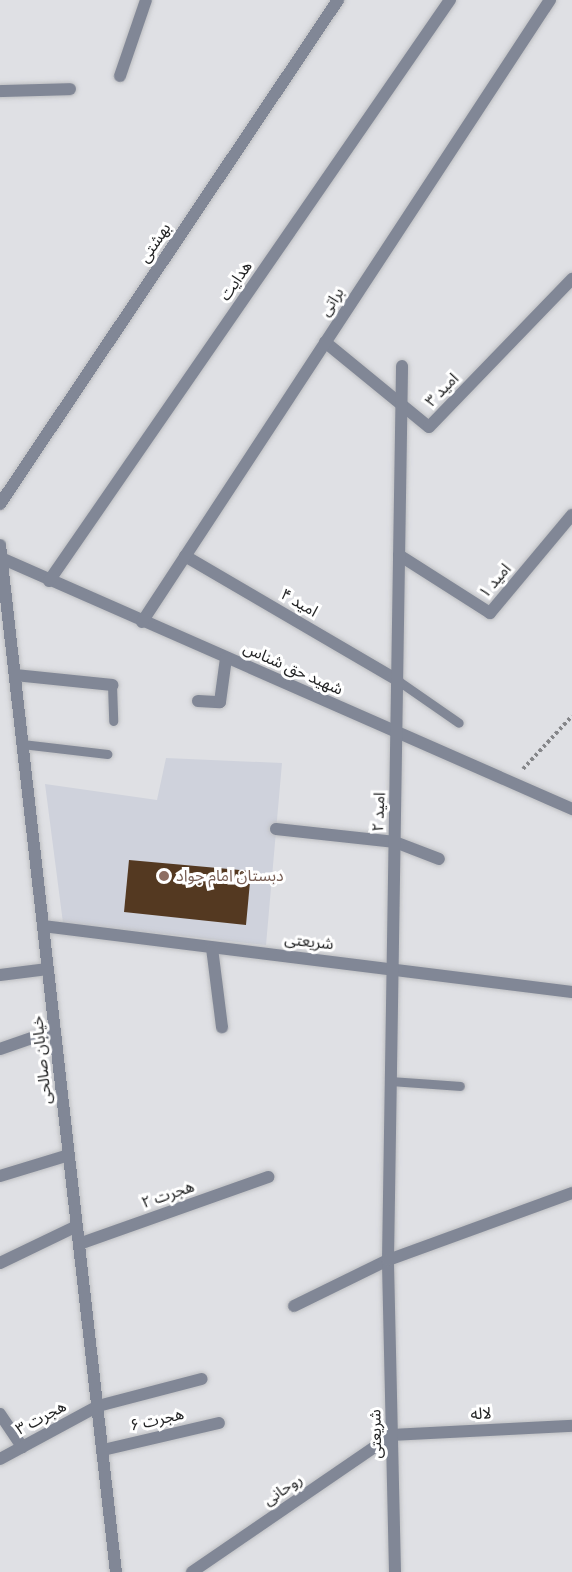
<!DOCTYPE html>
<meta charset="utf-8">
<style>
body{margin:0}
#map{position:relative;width:572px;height:1572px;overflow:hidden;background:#dfe0e4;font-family:"Fira Sans Condensed","Noto Sans Arabic",sans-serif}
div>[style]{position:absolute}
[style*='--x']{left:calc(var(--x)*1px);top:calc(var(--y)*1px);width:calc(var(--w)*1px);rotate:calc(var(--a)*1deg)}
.built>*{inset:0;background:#cfd2dc}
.building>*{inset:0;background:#543921}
.path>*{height:4px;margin-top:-2px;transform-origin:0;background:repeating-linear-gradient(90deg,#858689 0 3px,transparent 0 6px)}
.roads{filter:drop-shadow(0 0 2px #bdbec1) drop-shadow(0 0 2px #bdbec1)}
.service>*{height:9px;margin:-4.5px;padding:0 4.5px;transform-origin:4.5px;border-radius:4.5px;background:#818796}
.minor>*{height:12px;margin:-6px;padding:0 6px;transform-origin:6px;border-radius:6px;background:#818796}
.tertiary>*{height:12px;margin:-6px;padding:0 6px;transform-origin:6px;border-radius:6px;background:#818796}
.dots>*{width:16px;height:16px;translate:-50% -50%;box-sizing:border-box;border:3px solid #fff;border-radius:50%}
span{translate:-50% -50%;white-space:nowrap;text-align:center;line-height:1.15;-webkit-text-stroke:6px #fff;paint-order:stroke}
.street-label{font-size:16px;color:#222324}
.education-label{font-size:16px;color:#785e54}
.left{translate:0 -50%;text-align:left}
</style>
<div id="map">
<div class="built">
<i style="clip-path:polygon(166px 758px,282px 763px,266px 945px,63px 923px,45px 784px,157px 800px)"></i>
</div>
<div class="building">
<i style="clip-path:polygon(129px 860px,251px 871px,246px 925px,124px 912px)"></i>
</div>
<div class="path">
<i style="--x:523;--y:769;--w:72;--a:-47.2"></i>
</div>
<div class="roads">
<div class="service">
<i style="--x:397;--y:680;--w:75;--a:34.7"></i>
<i style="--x:112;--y:685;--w:36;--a:88"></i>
<i style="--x:22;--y:744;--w:86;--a:6.7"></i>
<i style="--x:391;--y:1081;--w:69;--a:4.1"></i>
</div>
<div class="minor">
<i style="--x:120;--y:76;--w:80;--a:-71.1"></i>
<i style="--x:0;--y:91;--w:70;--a:-1.6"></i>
<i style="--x:325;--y:342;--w:134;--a:39.3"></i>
<i style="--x:429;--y:427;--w:206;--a:-46"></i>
<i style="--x:0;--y:504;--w:607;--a:-56.15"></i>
<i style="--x:399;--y:555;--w:108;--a:32.5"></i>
<i style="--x:490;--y:613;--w:128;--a:-50.1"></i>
<i style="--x:185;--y:556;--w:246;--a:30.3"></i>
<i style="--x:1;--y:558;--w:624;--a:23.73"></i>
<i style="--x:49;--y:581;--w:706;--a:-55.39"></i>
<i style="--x:142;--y:622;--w:744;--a:-56.74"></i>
<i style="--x:15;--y:675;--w:98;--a:5.9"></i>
<i style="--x:198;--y:701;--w:22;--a:3"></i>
<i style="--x:220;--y:702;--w:44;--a:-82.2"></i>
<i style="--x:276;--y:829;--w:120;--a:6.2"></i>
<i style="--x:395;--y:842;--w:47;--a:21.1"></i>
<i style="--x:43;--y:926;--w:533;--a:7.11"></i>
<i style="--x:212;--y:948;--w:80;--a:82.8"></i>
<i style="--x:0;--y:975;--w:48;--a:-7.1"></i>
<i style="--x:0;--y:1049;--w:58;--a:-19.1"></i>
<i style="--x:0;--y:1176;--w:72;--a:-16.9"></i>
<i style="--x:79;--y:1244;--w:201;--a:-19.5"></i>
<i style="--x:0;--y:1263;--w:85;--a:-25.7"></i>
<i style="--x:294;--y:1306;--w:105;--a:-26.1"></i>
<i style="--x:0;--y:1414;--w:40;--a:56"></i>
<i style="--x:103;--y:1450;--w:119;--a:-13.1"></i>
<i style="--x:0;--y:1459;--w:111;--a:-28.4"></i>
<i style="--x:98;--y:1406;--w:107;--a:-14.6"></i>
<i style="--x:192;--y:1572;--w:242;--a:-34.4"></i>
<i style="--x:392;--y:1435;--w:180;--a:-2.9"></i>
<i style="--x:395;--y:1572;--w:312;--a:-91.3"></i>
<i style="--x:388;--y:1260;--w:894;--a:-89.1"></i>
</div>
<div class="tertiary">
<i style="--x:0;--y:545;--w:1034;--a:83.56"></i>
<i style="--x:388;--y:1260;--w:196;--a:-20"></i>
</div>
</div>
<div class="dots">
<i style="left:164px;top:876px;background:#8d6e63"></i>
</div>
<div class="street-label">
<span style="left:155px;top:243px;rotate:-56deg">بهشتی</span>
<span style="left:236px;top:281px;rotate:-55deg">هدایت</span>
<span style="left:332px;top:302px;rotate:-57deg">براتی</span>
<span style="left:442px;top:390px;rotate:-46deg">امید ۳</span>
<span style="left:495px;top:581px;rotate:-50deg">امید ۱</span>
<span style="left:299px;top:603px;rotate:30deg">امید ۴</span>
<span style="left:293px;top:669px;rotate:24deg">شهید حق شناس</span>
<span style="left:379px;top:812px;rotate:-88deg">امید ۲</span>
<span style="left:309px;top:942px;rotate:6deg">شریعتی</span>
<span style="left:42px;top:1060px;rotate:-96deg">خیابان صالحی</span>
<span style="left:168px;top:1195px;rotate:-19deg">هجرت ۲</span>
<span style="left:481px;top:1414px;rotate:-3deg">لاله</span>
<span style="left:41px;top:1418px;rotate:-28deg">هجرت ۳</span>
<span style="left:157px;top:1420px;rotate:-13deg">هجرت ۶</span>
<span style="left:376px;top:1434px;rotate:-91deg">شریعتی</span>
<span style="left:283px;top:1490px;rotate:-34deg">روحانی</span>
</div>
<div class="education-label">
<span class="left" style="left:176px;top:876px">دبستان امام جواد</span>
</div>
</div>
